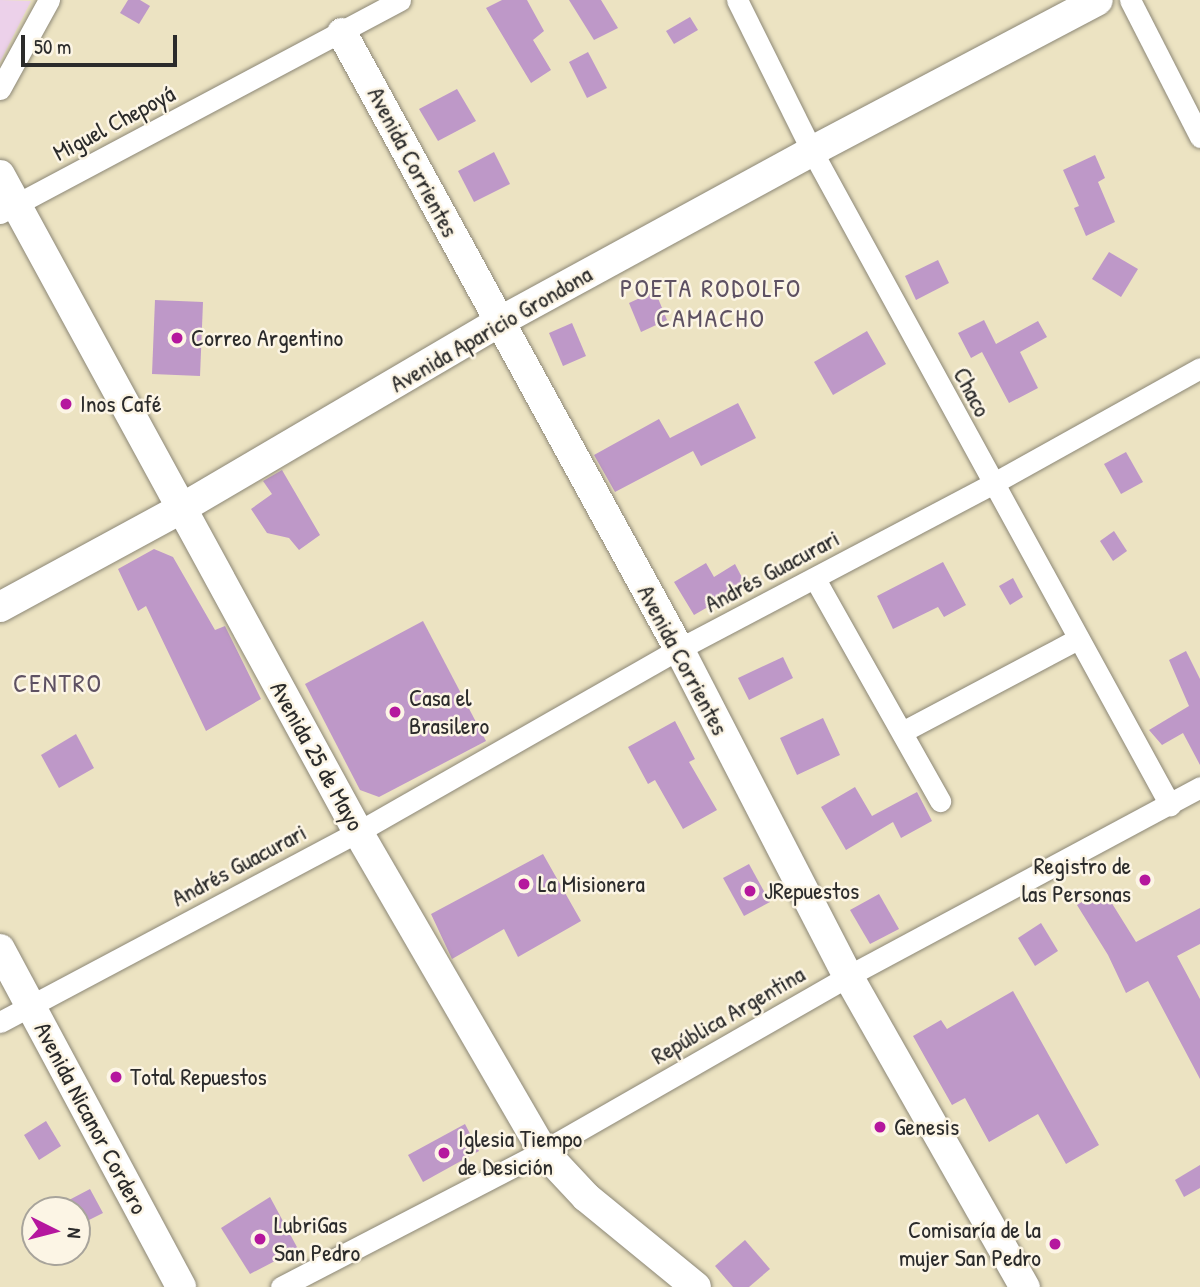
<!DOCTYPE html>
<meta charset="utf-8">
<style>
body{margin:0}
#map{position:relative;width:1200px;height:1287px;overflow:hidden;background:#ece3c2;font-family:"Patrick Hand",sans-serif}
div>[style]{position:absolute}
[style*='--x']{left:calc(var(--x)*1px);top:calc(var(--y)*1px);width:calc(var(--w)*1px);rotate:calc(var(--a)*1deg)}
.built>*{inset:0;background:#ecd1ea}
.building>*{inset:0;background:#be98c8}
.roads{filter:drop-shadow(0 0 2px #8c8776) drop-shadow(0 0 2px #8c8776)}
.street>*{height:21px;margin:-10.5px;padding:0 10.5px;transform-origin:10.5px;border-radius:10.5px;background:#fff}
.secondary>*{height:30px;margin:-15px;padding:0 15px;transform-origin:15px;border-radius:15px;background:#fff}
.dots>*{width:19px;height:19px;translate:-50% -50%;box-sizing:border-box;border:4px solid #fcf5e5;border-radius:50%}
span{translate:-50% -50%;white-space:nowrap;text-align:center;line-height:1.15;-webkit-text-stroke:5px #fcf5e5;paint-order:stroke}
.street-label{font-size:24px;color:#2b2b2b}
.poi-label{font-size:24px;color:#2b2b2b}
.left{translate:0 -50%;text-align:left}
.right{translate:-100% -50%;text-align:right}
.neighbourhood-label{font-size:26px;color:#5e5162;letter-spacing:2px}
.north{position:absolute;left:21px;top:1196px;width:70px;height:70px;box-sizing:border-box;background:#fcf5e5;border:2px solid #a8a49b;border-radius:50%;rotate:96deg;font-size:19px;font-weight:700;line-height:28px;text-align:center;color:#2b2b2b}
.north::after{content:'';display:block;margin:auto;width:24px;height:32px;background:#b5179e;clip-path:polygon(50% 0,100% 100%,50% 72%,0 100%)}
.scale{position:absolute;left:21px;top:35px;width:156px;height:32px;box-sizing:border-box;border:4px solid #2b2b2b;border-top:0;padding-left:9px;font-size:21px;line-height:24px;white-space:nowrap;color:#2b2b2b;-webkit-text-stroke:5px #fcf5e5;paint-order:stroke}
</style>
<div id="map">
<div class="built">
<i style="clip-path:polygon(0 0,31px 1px,0 62px)"></i>
</div>
<div class="building">
<i style="clip-path:polygon(128px 0,140px 0,150px 6px,139px 24px,120px 13px)"></i>
<i style="clip-path:polygon(502px 0,527px 0,544px 31px,533px 40px,551px 70px,531px 83px,486px 8px)"></i>
<i style="clip-path:polygon(569px 0,601px 0,618px 28px,594px 40px)"></i>
<i style="clip-path:polygon(690px 17px,698px 30px,674px 44px,666px 31px)"></i>
<i style="clip-path:polygon(588px 52px,607px 88px,587px 98px,569px 62px)"></i>
<i style="clip-path:polygon(457px 89px,476px 121px,438px 141px,419px 109px)"></i>
<i style="clip-path:polygon(494px 152px,510px 184px,474px 202px,458px 171px)"></i>
<i style="clip-path:polygon(1095px 155px,1105px 178px,1098px 182px,1115px 222px,1086px 236px,1074px 208px,1079px 206px,1063px 170px)"></i>
<i style="clip-path:polygon(1109px 252px,1138px 269px,1121px 297px,1092px 279px)"></i>
<i style="clip-path:polygon(938px 260px,949px 283px,916px 300px,905px 276px)"></i>
<i style="clip-path:polygon(655px 291px,667px 320px,641px 332px,629px 303px)"></i>
<i style="clip-path:polygon(155px 300px,203px 302px,200px 376px,152px 374px)"></i>
<i style="clip-path:polygon(984px 320px,996px 344px,1038px 321px,1047px 337px,1020px 352px,1038px 388px,1009px 403px,982px 352px,971px 358px,958px 333px)"></i>
<i style="clip-path:polygon(572px 323px,586px 356px,563px 366px,549px 333px)"></i>
<i style="clip-path:polygon(867px 331px,886px 364px,833px 395px,814px 362px)"></i>
<i style="clip-path:polygon(738px 403px,756px 438px,701px 466px,693px 451px,615px 492px,594px 455px,659px 419px,670px 438px)"></i>
<i style="clip-path:polygon(1126px 452px,1143px 482px,1121px 494px,1104px 464px)"></i>
<i style="clip-path:polygon(282px 470px,320px 535px,299px 550px,289px 538px,267px 533px,251px 509px,272px 494px,263px 481px)"></i>
<i style="clip-path:polygon(1114px 531px,1127px 551px,1113px 561px,1100px 541px)"></i>
<i style="clip-path:polygon(154px 549px,173px 557px,215px 630px,225px 626px,261px 699px,206px 731px,146px 606px,138px 611px,118px 569px)"></i>
<i style="clip-path:polygon(943px 562px,966px 605px,944px 617px,938px 607px,893px 629px,877px 596px)"></i>
<i style="clip-path:polygon(706px 563px,714px 577px,735px 564px,746px 585px,694px 615px,674px 582px)"></i>
<i style="clip-path:polygon(1013px 578px,1023px 597px,1010px 605px,999px 586px)"></i>
<i style="clip-path:polygon(423px 621px,486px 741px,379px 797px,360px 790px,305px 684px)"></i>
<i style="clip-path:polygon(1186px 651px,1200px 679px,1200px 765px,1183px 733px,1162px 745px,1149px 730px,1189px 706px,1169px 660px)"></i>
<i style="clip-path:polygon(783px 657px,793px 678px,749px 700px,738px 678px)"></i>
<i style="clip-path:polygon(823px 718px,840px 755px,797px 775px,780px 738px)"></i>
<i style="clip-path:polygon(675px 721px,695px 759px,689px 762px,717px 810px,683px 829px,655px 780px,648px 784px,628px 747px)"></i>
<i style="clip-path:polygon(76px 734px,94px 768px,59px 788px,41px 755px)"></i>
<i style="clip-path:polygon(855px 787px,872px 816px,917px 792px,932px 821px,901px 838px,893px 822px,846px 850px,821px 807px)"></i>
<i style="clip-path:polygon(543px 854px,581px 921px,518px 957px,504px 929px,452px 959px,431px 914px)"></i>
<i style="clip-path:polygon(749px 864px,770px 902px,744px 916px,723px 878px)"></i>
<i style="clip-path:polygon(1103px 889px,1136px 942px,1200px 908px,1200px 944px,1177px 956px,1200px 999px,1200px 1079px,1148px 981px,1126px 993px,1108px 955px,1077px 905px)"></i>
<i style="clip-path:polygon(879px 894px,899px 929px,870px 944px,850px 910px)"></i>
<i style="clip-path:polygon(1041px 923px,1058px 951px,1035px 966px,1018px 938px)"></i>
<i style="clip-path:polygon(1013px 991px,1099px 1145px,1066px 1164px,1038px 1114px,989px 1142px,965px 1098px,952px 1105px,913px 1036px,941px 1020px,947px 1029px)"></i>
<i style="clip-path:polygon(46px 1121px,61px 1146px,39px 1160px,24px 1135px)"></i>
<i style="clip-path:polygon(465px 1124px,479px 1151px,423px 1182px,408px 1155px)"></i>
<i style="clip-path:polygon(1200px 1165px,1200px 1188px,1184px 1197px,1175px 1180px)"></i>
<i style="clip-path:polygon(90px 1189px,103px 1213px,77px 1226px,77px 1210px,50px 1210px)"></i>
<i style="clip-path:polygon(270px 1197px,298px 1249px,250px 1274px,221px 1228px)"></i>
<i style="clip-path:polygon(745px 1240px,770px 1269px,749px 1287px,733px 1287px,715px 1266px)"></i>
</div>
<div class="roads">
<div class="street">
<i style="--x:737;--y:0;--w:169;--a:63.6"></i>
<i style="--x:812;--y:151;--w:746;--a:61.3"></i>
<i style="--x:1130;--y:0;--w:154;--a:62.9"></i>
<i style="--x:0;--y:89;--w:102;--a:-61.2"></i>
<i style="--x:0;--y:213;--w:453;--a:-28"></i>
<i style="--x:815;--y:579;--w:255;--a:60.6"></i>
<i style="--x:902;--y:732;--w:199;--a:-27.9"></i>
<i style="--x:0;--y:1022;--w:405;--a:-28"></i>
<i style="--x:358;--y:832;--w:369;--a:-29.7"></i>
<i style="--x:679;--y:649;--w:354;--a:-27.8"></i>
<i style="--x:992;--y:484;--w:238;--a:-29.1"></i>
<i style="--x:281;--y:1287;--w:295;--a:-27.4"></i>
<i style="--x:543;--y:1151;--w:352;--a:-29.8"></i>
<i style="--x:848;--y:976;--w:400;--a:-28.2"></i>
</div>
<div class="secondary">
<i style="--x:342;--y:33;--w:702;--a:61.32"></i>
<i style="--x:679;--y:649;--w:368;--a:62.7"></i>
<i style="--x:848;--y:976;--w:358;--a:60.4"></i>
<i style="--x:0;--y:175;--w:748;--a:61.41"></i>
<i style="--x:358;--y:832;--w:369;--a:59.9"></i>
<i style="--x:543;--y:1151;--w:63;--a:46.9"></i>
<i style="--x:586;--y:1197;--w:142;--a:39.3"></i>
<i style="--x:0;--y:607;--w:207;--a:-28.5"></i>
<i style="--x:182;--y:508;--w:368;--a:-30.4"></i>
<i style="--x:499;--y:322;--w:357;--a:-28.6"></i>
<i style="--x:812;--y:151;--w:323;--a:-27.8"></i>
<i style="--x:0;--y:949;--w:383;--a:61.8"></i>
</div>
</div>
<div class="dots">
<i style="left:177px;top:338px;background:#b5179e"></i>
<i style="left:66px;top:404px;background:#b5179e"></i>
<i style="left:395px;top:712px;background:#b5179e"></i>
<i style="left:1145px;top:880px;background:#b5179e"></i>
<i style="left:524px;top:884px;background:#b5179e"></i>
<i style="left:750px;top:891px;background:#b5179e"></i>
<i style="left:116px;top:1077px;background:#b5179e"></i>
<i style="left:880px;top:1127px;background:#b5179e"></i>
<i style="left:444px;top:1153px;background:#b5179e"></i>
<i style="left:260px;top:1239px;background:#b5179e"></i>
<i style="left:1055px;top:1244px;background:#b5179e"></i>
</div>
<div class="street-label">
<span style="left:114px;top:123px;rotate:-28deg">Miguel Chepoyá</span>
<span style="left:413px;top:162px;rotate:62deg">Avenida Corrientes</span>
<span style="left:491px;top:329px;rotate:-30deg">Avenida Aparicio Grondona</span>
<span style="left:972px;top:392px;rotate:62deg">Chaco</span>
<span style="left:772px;top:571px;rotate:-28deg">Andrés Guacurari</span>
<span style="left:683px;top:660px;rotate:62deg">Avenida Corrientes</span>
<span style="left:317px;top:756px;rotate:61deg">Avenida 25 de Mayo</span>
<span style="left:239px;top:865px;rotate:-28deg">Andrés Guacurari</span>
<span style="left:728px;top:1015px;rotate:-30deg">República Argentina</span>
<span style="left:91px;top:1118px;rotate:62deg">Avenida Nicanor Cordero</span>
</div>
<div class="poi-label">
<span class="left" style="left:191px;top:338px">Correo Argentino</span>
<span class="left" style="left:80px;top:404px">Inos Café</span>
<span class="left" style="left:409px;top:712px">Casa el<br>Brasilero</span>
<span class="right" style="left:1131px;top:880px">Registro de<br>las Personas</span>
<span class="left" style="left:538px;top:884px">La Misionera</span>
<span class="left" style="left:764px;top:891px">JRepuestos</span>
<span class="left" style="left:130px;top:1077px">Total Repuestos</span>
<span class="left" style="left:894px;top:1127px">Genesis</span>
<span class="left" style="left:458px;top:1153px">Iglesia Tiempo<br>de Desición</span>
<span class="left" style="left:274px;top:1239px">LubriGas<br>San Pedro</span>
<span class="right" style="left:1041px;top:1244px">Comisaría de la<br>mujer San Pedro</span>
</div>
<div class="neighbourhood-label">
<span style="left:711px;top:303px">POETA RODOLFO<br>CAMACHO</span>
<span style="left:58px;top:683px">CENTRO</span>
</div>
<div class="north">N</div>
<div class="scale">50 m</div>
</div>
